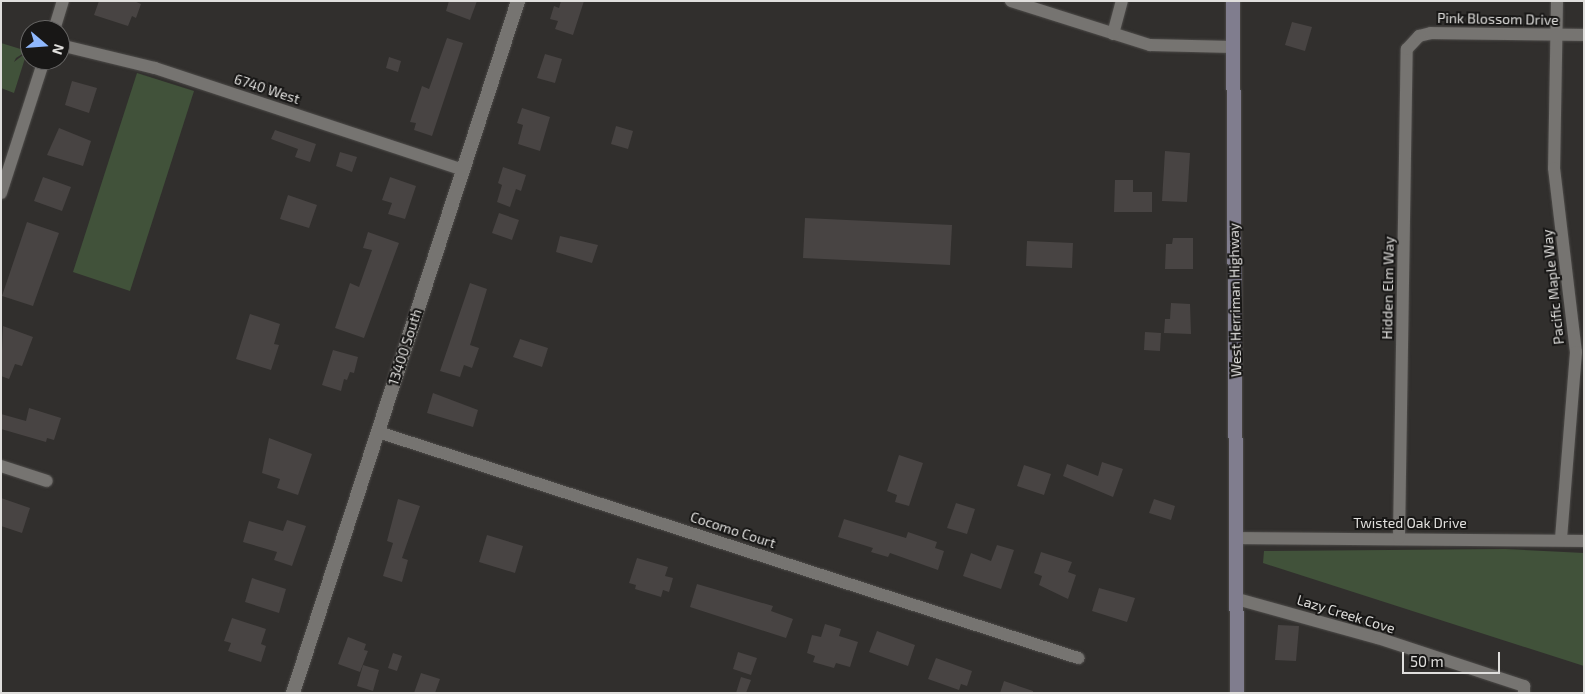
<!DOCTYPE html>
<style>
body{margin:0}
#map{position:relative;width:1585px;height:694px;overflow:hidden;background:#312f2d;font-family:"Exo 2",sans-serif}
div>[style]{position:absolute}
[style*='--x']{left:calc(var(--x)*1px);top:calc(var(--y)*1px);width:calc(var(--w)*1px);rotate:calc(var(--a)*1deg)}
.green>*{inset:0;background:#41523a}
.building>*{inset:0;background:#484443}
.roads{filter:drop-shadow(0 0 1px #4d4b49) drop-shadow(0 0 1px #4d4b49)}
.minor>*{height:12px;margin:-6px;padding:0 6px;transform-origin:6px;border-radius:6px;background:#767471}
.tertiary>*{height:14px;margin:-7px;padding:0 7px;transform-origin:7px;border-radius:7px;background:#767471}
.secondary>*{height:14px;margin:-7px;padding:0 7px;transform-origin:7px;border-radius:7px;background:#807d8e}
span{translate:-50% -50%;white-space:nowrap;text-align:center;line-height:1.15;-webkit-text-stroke:4px #181716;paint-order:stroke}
.street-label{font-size:14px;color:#e0dfdd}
.frame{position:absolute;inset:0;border:2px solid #e0dfdd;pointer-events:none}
.north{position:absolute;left:20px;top:20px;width:50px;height:50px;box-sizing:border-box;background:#181716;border:1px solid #686766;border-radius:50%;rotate:108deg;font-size:14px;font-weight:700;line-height:20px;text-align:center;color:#e0dfdd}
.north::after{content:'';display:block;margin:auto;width:18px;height:22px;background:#8fb8fd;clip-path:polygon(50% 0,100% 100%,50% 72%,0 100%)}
.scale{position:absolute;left:1402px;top:652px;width:98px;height:22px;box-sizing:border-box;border:2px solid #e0dfdd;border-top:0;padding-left:6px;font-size:15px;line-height:18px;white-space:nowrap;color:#e0dfdd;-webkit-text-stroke:4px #181716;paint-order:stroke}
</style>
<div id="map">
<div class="green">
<i style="clip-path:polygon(1px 43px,27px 51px,16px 58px,14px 62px,27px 52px,14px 93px,1px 88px)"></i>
<i style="clip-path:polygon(137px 73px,194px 91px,130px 291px,73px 272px)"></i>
<i style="clip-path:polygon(1505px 549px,1584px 553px,1584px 666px,1263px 563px,1264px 551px)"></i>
</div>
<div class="building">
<i style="clip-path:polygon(99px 1px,134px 1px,141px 4px,136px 18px,132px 16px,128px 26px,94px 15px)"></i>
<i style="clip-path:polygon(449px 1px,477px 1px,470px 20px,446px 11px)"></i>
<i style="clip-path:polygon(561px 1px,584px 1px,573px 35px,555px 29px,558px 21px,550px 19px,554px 6px,559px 8px)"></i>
<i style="clip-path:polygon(1292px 22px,1312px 27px,1305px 51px,1285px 45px)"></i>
<i style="clip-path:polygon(447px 38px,463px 43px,432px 136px,414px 130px,416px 123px,410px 122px,422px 86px,429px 89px)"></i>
<i style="clip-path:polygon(545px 54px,562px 59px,555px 83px,537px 78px)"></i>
<i style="clip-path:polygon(389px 57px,401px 61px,398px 72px,386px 68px)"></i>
<i style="clip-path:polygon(72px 81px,97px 88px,89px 113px,65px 105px)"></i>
<i style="clip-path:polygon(522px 108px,550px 117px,540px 151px,518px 144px,523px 125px,517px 123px)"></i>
<i style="clip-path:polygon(616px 126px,633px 131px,628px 149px,611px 144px)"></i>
<i style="clip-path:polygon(59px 128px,91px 141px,83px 166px,47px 155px)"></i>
<i style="clip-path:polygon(275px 130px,316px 144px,310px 162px,295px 157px,298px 149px,271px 139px)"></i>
<i style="clip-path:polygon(1165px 151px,1190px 153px,1187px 202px,1162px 201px)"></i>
<i style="clip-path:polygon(340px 152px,357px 157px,352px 172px,336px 166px)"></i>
<i style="clip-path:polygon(503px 167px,526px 175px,521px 191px,516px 189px,510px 207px,497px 202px,502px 185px,498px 183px)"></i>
<i style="clip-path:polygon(43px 177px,71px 187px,62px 211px,34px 201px)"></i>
<i style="clip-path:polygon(390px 177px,416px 186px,405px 219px,388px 214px,392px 203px,382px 200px)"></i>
<i style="clip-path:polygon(1115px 180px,1133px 180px,1133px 192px,1152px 192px,1152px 212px,1114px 212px)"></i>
<i style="clip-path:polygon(288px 195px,317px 205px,309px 228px,280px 219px)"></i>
<i style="clip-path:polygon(499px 213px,519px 220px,512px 240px,492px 233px)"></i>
<i style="clip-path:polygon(805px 218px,952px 225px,950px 265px,803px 258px)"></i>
<i style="clip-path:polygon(27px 222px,59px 233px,33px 306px,2px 296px)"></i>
<i style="clip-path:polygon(368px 232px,399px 243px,364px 338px,335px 328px,350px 283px,359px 287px,372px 250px,363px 248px)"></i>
<i style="clip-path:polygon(560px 236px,598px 245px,592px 263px,556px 252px)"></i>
<i style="clip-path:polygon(1173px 238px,1193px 238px,1193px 269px,1165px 269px,1166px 244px,1172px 244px)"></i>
<i style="clip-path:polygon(1027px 241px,1073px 243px,1072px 268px,1026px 266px)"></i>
<i style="clip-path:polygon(470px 283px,487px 289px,470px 345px,479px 348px,472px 368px,464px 365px,460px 377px,440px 371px)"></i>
<i style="clip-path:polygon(1171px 303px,1190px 304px,1191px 334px,1164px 333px,1165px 319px,1170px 319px)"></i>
<i style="clip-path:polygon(250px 314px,280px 324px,274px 344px,279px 345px,271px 370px,236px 359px)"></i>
<i style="clip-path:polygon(3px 326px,33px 337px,22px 366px,15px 364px,9px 379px,1px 376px)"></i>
<i style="clip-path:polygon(1145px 332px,1161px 333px,1160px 351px,1144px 350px)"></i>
<i style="clip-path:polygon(520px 339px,548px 348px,542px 367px,513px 357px)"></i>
<i style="clip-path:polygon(333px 350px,358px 357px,354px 373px,350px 372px,347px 380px,344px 379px,341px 391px,322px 385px)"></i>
<i style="clip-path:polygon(433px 393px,478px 410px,473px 427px,427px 413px)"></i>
<i style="clip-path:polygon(29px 408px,61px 418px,54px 440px,47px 438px,46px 442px,1px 429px,1px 414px,26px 421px)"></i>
<i style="clip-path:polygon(269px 438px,312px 454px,298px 495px,277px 488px,280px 479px,262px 473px)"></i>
<i style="clip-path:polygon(899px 455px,923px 463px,909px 506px,895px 502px,897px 495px,887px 491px)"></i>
<i style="clip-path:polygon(1102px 462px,1123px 469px,1113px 497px,1063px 476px,1067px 464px,1098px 476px)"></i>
<i style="clip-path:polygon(1024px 465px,1051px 474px,1044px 495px,1017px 486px)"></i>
<i style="clip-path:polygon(1px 498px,30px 508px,22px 533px,1px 526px)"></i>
<i style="clip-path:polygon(398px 499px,420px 506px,402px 558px,408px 560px,402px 582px,383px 576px,393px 543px,387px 541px)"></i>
<i style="clip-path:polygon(1154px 499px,1175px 506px,1171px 520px,1149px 513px)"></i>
<i style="clip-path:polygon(956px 503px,975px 509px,967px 534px,947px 528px)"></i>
<i style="clip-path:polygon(844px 519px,906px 538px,908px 532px,937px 542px,935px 548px,944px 551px,938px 570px,890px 553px,888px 557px,871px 552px,873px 548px,838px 537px)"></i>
<i style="clip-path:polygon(287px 520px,306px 526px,292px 566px,274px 560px,277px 552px,243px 542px,249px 521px,283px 531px)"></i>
<i style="clip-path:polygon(487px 535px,523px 546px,515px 573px,479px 562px)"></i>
<i style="clip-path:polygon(997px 545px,1014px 550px,1001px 589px,963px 576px,971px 553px,991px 561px)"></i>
<i style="clip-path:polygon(1041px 552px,1072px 562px,1068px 572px,1076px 575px,1068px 599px,1039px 585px,1042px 576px,1034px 573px)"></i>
<i style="clip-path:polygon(637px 558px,668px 567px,665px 576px,673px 578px,669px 592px,663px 590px,661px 597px,635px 589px,636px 585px,629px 583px)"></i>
<i style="clip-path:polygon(252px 578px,286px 589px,279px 613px,245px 602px)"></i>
<i style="clip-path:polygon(697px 584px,773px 606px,771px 611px,793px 619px,786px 638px,690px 607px)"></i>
<i style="clip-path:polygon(1099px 588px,1135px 598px,1127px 622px,1092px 611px)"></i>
<i style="clip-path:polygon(232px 618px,266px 629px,261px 644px,266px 646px,261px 662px,228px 651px,231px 643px,224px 641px)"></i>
<i style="clip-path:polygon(825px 624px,841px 629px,839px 636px,858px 642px,850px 667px,836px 663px,834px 668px,813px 662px,815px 656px,807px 653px,812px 635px,821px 637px)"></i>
<i style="clip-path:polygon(1278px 625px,1299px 626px,1296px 661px,1275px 660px)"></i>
<i style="clip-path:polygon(877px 631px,915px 645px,908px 666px,869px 652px)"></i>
<i style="clip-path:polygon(348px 637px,366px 644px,364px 650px,368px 651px,360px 672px,338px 664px)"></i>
<i style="clip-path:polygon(738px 652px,757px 658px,751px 675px,733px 669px)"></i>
<i style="clip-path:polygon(393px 653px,402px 656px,397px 671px,388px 668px)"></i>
<i style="clip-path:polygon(936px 658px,972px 671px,967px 686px,961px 684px,959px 690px,928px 679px)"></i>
<i style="clip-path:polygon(363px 665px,379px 670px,373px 691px,357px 686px)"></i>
<i style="clip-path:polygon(421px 673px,440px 679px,435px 693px,414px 693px)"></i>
<i style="clip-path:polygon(741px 677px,751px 680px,746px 693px,736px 693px)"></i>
<i style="clip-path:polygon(1004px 681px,1033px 691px,1033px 693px,1000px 693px)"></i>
</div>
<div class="roads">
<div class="minor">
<i style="--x:1011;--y:1;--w:146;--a:17.6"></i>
<i style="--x:1150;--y:45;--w:83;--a:1.4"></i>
<i style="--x:1557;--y:1;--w:167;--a:91"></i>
<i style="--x:1554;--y:168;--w:185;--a:83.2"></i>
<i style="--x:1576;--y:352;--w:188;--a:94.6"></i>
<i style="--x:54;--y:30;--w:30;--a:-73"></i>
<i style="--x:1113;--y:34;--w:34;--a:-75"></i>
<i style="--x:60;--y:45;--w:98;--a:13.6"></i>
<i style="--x:155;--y:68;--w:324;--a:18.3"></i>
<i style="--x:1;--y:193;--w:140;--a:-72.1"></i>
<i style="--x:378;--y:432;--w:736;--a:17.89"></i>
<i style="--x:1;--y:466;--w:48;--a:18.1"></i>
<i style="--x:1235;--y:538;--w:349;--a:0.5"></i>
<i style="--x:1399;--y:538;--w:489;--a:-89.1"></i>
<i style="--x:1407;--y:49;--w:18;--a:-47"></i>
<i style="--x:1419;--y:36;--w:12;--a:-14"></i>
<i style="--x:1431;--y:33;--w:153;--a:0.7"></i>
<i style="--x:1237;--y:599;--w:146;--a:15.5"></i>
<i style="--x:1378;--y:638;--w:154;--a:18.2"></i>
<i style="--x:1524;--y:686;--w:7;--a:90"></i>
</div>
<div class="tertiary">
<i style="--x:293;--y:693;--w:728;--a:-71.99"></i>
</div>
<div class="secondary">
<i style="--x:1233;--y:1;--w:692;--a:89.67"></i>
</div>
</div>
<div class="street-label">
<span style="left:1498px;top:19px;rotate:1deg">Pink Blossom Drive</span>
<span style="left:267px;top:89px;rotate:18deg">6740 West</span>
<span style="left:1553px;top:287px;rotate:-96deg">Pacific Maple Way</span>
<span style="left:1388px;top:288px;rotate:-89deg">Hidden Elm Way</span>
<span style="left:1235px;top:300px;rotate:-91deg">West Herriman Highway</span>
<span style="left:405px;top:347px;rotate:-72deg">13400 South</span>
<span style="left:1410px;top:523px">Twisted Oak Drive</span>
<span style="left:733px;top:530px;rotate:18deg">Cocomo Court</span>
<span style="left:1346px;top:614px;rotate:17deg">Lazy Creek Cove</span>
</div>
<div class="frame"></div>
<div class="north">N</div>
<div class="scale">50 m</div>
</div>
